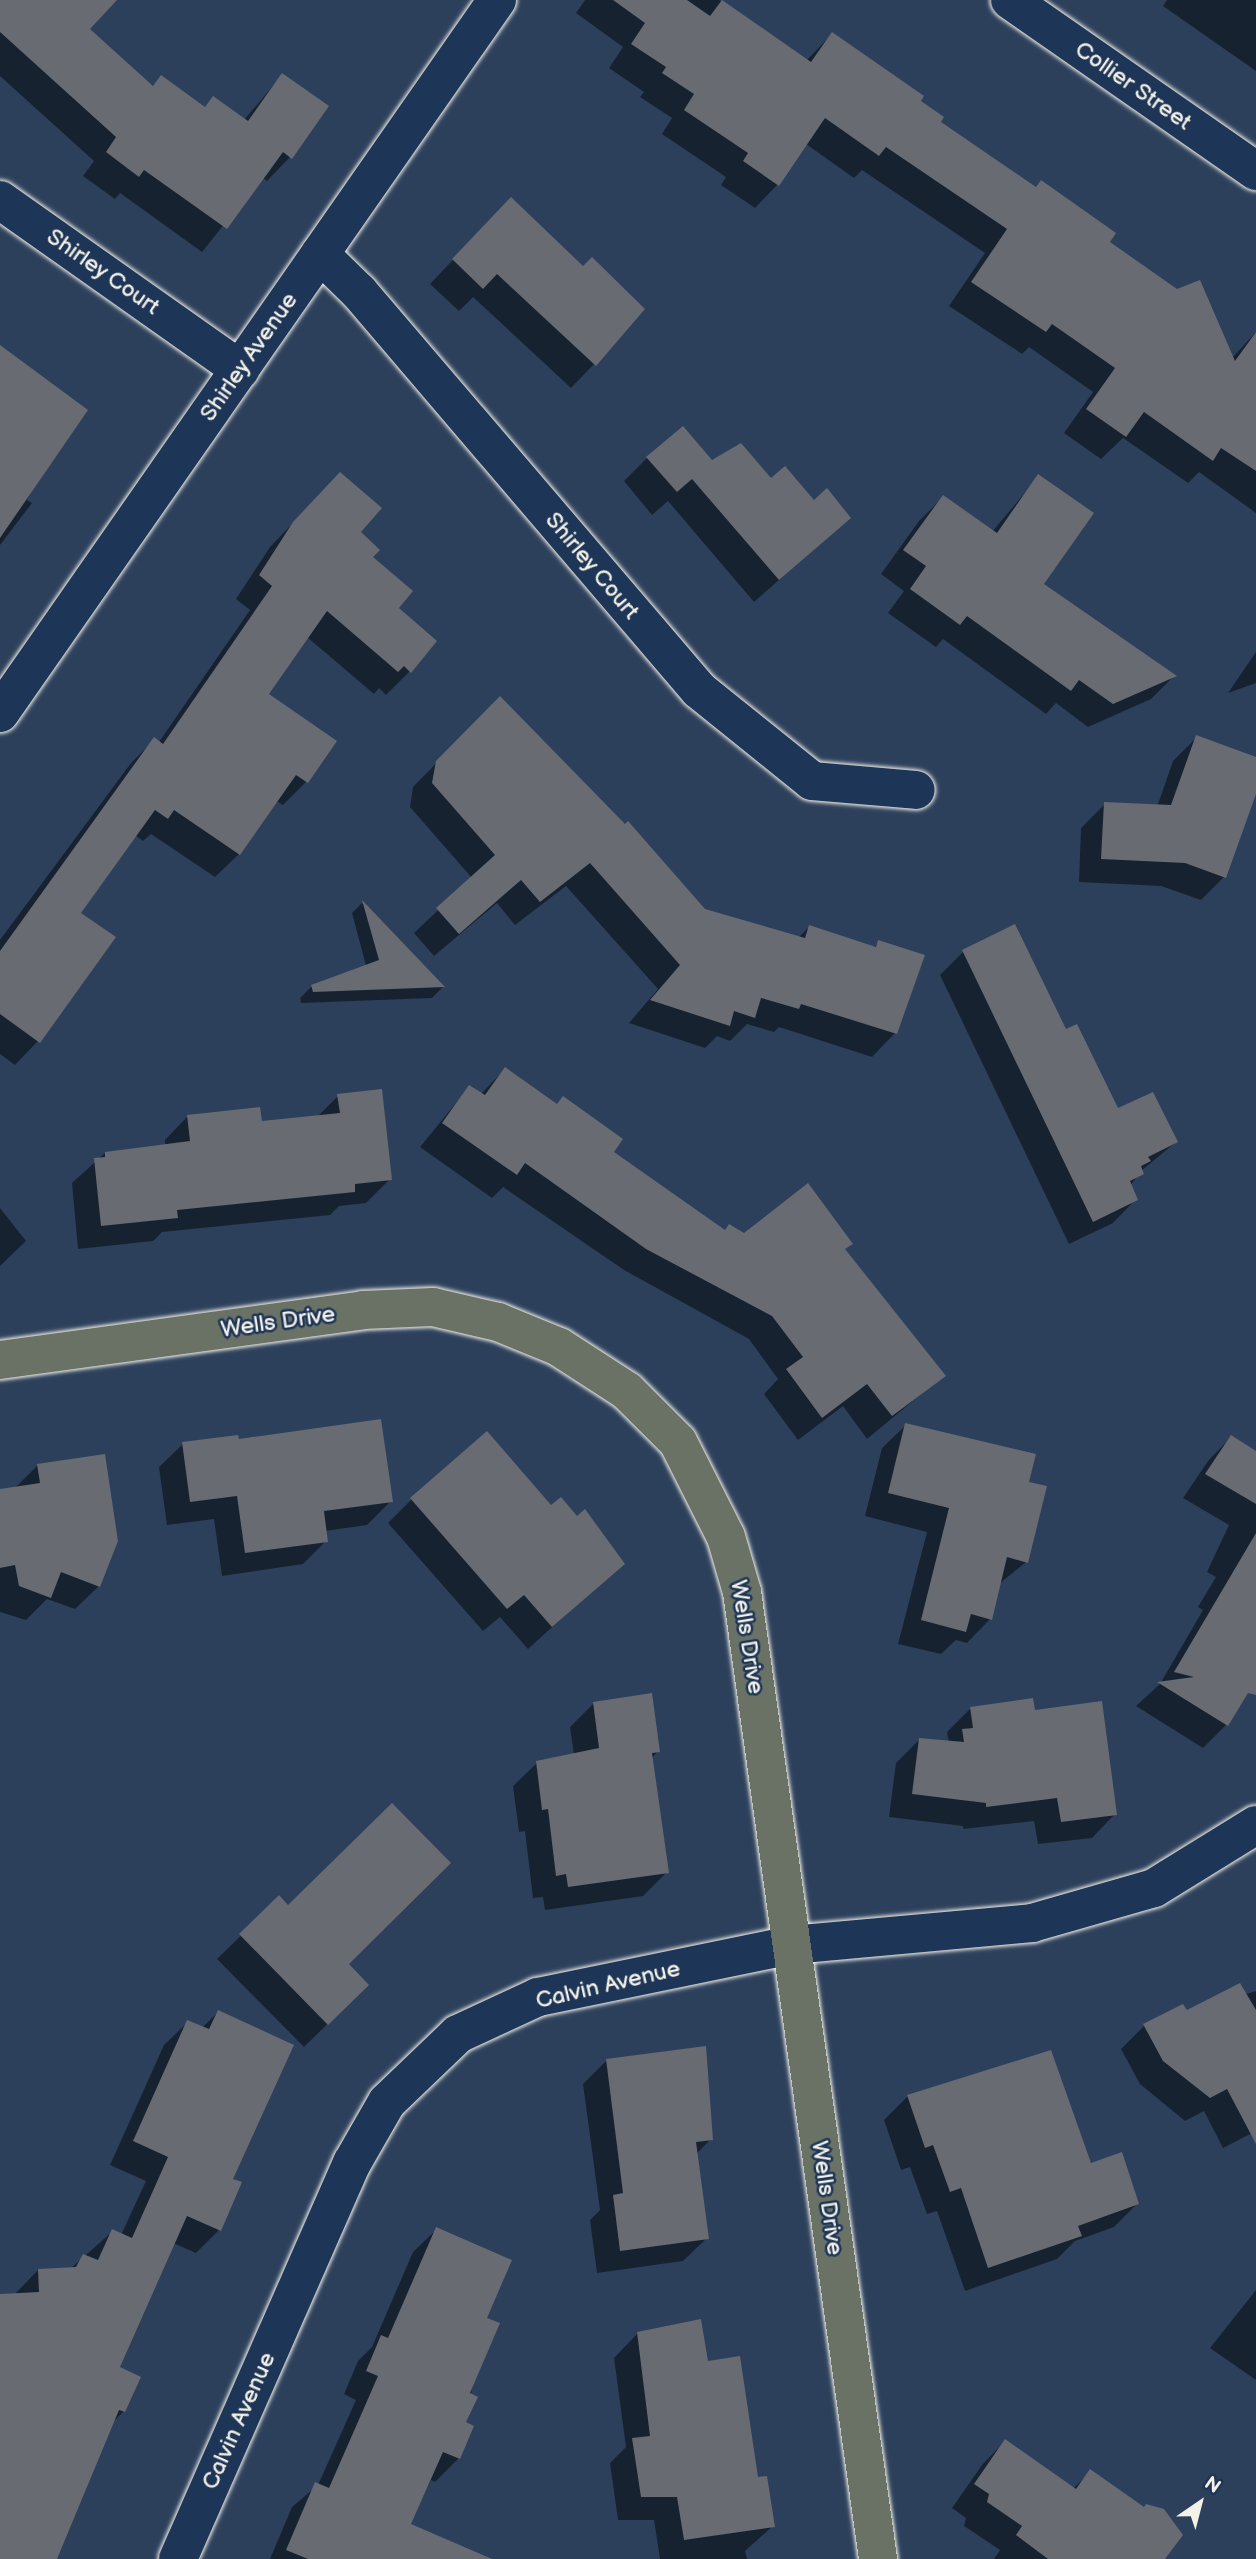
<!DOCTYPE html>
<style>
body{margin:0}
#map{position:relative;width:1256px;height:2559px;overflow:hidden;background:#2c405c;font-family:"Balsamiq Sans",sans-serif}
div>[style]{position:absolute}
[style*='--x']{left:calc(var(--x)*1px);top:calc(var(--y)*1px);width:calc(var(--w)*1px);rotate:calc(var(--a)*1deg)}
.shadow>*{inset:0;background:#0007}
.building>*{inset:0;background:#686b72}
.roads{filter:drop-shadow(0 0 2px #f4f1e8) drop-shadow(0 0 2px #f4f1e8)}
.minor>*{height:38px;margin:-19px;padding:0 19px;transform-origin:19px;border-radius:19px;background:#1d3557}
.major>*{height:38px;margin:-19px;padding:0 19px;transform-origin:19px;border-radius:19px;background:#6a7266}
span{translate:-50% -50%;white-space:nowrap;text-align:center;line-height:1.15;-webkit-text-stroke:5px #1d3557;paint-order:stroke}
.street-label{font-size:23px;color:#f4f1e8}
.north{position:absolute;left:1165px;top:2468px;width:70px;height:70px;-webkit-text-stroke:5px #1d3557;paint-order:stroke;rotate:35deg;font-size:19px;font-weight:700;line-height:28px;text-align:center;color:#f4f1e8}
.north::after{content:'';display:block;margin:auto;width:24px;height:32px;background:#f4f1e8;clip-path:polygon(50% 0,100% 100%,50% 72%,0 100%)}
</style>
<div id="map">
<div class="shadow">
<i style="clip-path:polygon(0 0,101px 0,88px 29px,152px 87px,161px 77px,204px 108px,213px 98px,244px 120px,282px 75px,290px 157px,267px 181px,262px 177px,202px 252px,120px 193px,115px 199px,83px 176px,94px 161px,0 76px)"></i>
<i style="clip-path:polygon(585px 0,719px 0,806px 61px,832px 34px,938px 122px,1107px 243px,1232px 358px,1256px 332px,1256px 513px,1199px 472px,1188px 483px,1123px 438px,1101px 459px,1064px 433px,1093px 392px,1029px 347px,1022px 354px,949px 306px,985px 253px,862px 170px,854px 178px,806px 144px,778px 184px,755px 208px,721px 185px,726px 177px,662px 134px,672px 118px,640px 97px,644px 92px,609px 68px,623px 47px,576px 13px)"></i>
<i style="clip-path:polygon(1167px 0,1256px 0,1256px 71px,1163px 6px)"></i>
<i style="clip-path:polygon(488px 223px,594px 364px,571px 388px,473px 297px,459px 311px,430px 284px)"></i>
<i style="clip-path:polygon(0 348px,39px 478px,27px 500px,32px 503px,0 545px)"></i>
<i style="clip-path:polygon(647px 458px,712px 462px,771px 480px,849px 518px,754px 602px,668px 501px,652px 515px,624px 481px)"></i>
<i style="clip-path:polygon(1038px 477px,1042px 584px,1174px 676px,1151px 699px,1088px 727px,1056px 703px,1046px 714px,943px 639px,936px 647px,888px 613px,904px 591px,881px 574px,919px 521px,943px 497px,992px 532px)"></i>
<i style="clip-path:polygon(317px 498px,359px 533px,397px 608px,410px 671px,386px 695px,379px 688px,374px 694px,307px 637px,266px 695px,306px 782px,283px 805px,276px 801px,239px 854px,215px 877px,151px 834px,143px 841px,135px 835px,79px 913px,38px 1041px,15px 1065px,0 1054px,0 940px,131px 763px,155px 739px,159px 742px,250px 610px,236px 599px,270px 547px)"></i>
<i style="clip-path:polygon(1256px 652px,1256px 683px,1228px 693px)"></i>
<i style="clip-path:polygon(500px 698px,704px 911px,798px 938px,809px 927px,874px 948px,879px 942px,895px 1033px,872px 1057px,779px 1027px,774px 1032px,747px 1024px,730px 1041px,717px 1036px,705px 1048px,629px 1023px,658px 989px,566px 886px,515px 925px,497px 903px,434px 956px,414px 933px,472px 878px,410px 807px,413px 787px)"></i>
<i style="clip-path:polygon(1197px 737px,1256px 759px,1256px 788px,1224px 877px,1201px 900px,1161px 886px,1079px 882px,1081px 828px,1105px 804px,1157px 807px,1173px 761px)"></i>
<i style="clip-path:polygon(362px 903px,443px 987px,432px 998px,301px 1003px,300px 998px,312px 986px,366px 966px,352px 913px)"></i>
<i style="clip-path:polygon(964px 951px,1066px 1031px,1118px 1111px,1176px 1142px,1141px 1171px,1130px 1186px,1136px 1199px,1113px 1223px,1069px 1244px,940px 975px)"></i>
<i style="clip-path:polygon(505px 1069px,612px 1152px,725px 1231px,745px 1235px,943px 1376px,867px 1439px,843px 1406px,798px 1440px,764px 1394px,778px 1379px,749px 1339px,624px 1270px,503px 1187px,492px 1198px,420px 1147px,469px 1087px,480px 1095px)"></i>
<i style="clip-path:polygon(338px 1096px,390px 1179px,366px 1203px,339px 1206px,330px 1215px,162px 1232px,153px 1241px,78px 1249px,72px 1183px,105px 1153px,165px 1146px,165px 1140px,188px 1116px,260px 1123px,317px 1117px)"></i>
<i style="clip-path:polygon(0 1208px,26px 1241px,0 1266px)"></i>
<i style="clip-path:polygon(906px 1425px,1027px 1483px,1026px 1562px,999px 1584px,990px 1619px,967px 1643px,956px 1640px,941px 1654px,898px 1644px,927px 1532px,865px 1516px,882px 1448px)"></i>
<i style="clip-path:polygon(1231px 1437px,1256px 1453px,1256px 1679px,1226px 1725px,1203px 1748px,1136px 1706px,1160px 1684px,1203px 1610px,1198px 1607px,1216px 1577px,1207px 1572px,1229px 1525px,1183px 1498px,1208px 1461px)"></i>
<i style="clip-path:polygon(238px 1441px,391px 1501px,367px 1525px,325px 1531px,326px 1541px,303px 1564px,222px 1576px,214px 1519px,167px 1525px,159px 1467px,183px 1444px)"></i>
<i style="clip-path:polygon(38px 1465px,99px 1586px,75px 1609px,47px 1599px,26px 1620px,0 1612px,0 1491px,15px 1488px)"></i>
<i style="clip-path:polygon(412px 1499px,577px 1518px,585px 1512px,622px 1564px,528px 1649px,500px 1617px,483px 1631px,388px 1523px)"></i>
<i style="clip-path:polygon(593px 1704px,658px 1751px,651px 1759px,667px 1872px,643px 1896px,545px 1910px,543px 1897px,533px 1898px,525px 1831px,519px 1832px,513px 1786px,537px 1763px,574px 1755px,570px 1727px)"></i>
<i style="clip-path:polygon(971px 1708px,1115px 1814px,1092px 1838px,1038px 1844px,1034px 1821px,963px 1829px,963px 1826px,889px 1817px,896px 1763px,920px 1739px,949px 1742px,947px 1732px)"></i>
<i style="clip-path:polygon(279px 1898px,367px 1985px,304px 2047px,217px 1959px)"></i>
<i style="clip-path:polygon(1256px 1991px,1256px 2131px,1223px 2148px,1204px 2111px,1185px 2121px,1140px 2084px,1121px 2049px,1144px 2026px)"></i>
<i style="clip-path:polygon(218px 2012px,231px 2180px,219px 2230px,196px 2253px,173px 2243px,117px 2368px,124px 2411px,111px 2424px,55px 2559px,0 2559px,0 2295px,14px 2295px,38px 2270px,70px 2269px,113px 2231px,121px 2235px,146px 2181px,110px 2165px,164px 2045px,188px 2022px,202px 2028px)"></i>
<i style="clip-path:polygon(606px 2061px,711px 2139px,696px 2154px,707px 2238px,683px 2261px,597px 2273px,590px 2220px,600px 2210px,583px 2084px)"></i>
<i style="clip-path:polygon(908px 2096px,1090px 2165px,1137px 2204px,1114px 2227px,1075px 2241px,1057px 2259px,965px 2291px,937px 2211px,927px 2214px,910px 2167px,901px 2170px,884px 2120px)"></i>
<i style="clip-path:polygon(437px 2229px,485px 2319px,459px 2458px,435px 2482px,431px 2480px,409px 2525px,445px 2559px,270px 2559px,292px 2507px,318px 2485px,356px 2400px,344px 2394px,358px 2361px,372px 2347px,413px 2252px)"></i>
<i style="clip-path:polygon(1256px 2290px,1256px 2380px,1210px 2348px)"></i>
<i style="clip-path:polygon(637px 2334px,706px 2363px,773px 2526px,745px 2551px,747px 2559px,660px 2559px,654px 2520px,618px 2520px,610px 2463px,626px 2447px,614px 2358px)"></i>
<i style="clip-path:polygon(1005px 2441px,1073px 2489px,1090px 2472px,1163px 2559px,994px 2559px,1000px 2550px,964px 2526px,966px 2518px,952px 2508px,982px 2465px)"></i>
</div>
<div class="building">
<i style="clip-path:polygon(0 0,117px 0,90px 29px,153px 86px,161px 75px,205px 107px,213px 96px,248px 121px,282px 73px,329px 106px,292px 159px,283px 152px,227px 229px,144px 170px,139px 177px,106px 152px,116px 137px,0 32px)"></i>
<i style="clip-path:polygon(613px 0,687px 0,710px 16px,722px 0,811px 62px,832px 32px,924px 96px,921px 101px,944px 117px,941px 122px,1036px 187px,1041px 180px,1116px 233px,1110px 242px,1177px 289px,1200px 280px,1235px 361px,1256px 332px,1256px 471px,1221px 448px,1213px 461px,1144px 412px,1126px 437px,1086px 409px,1115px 368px,1052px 324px,1046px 332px,971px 282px,1007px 229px,886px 147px,879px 156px,825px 118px,779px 186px,743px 161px,748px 153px,684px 110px,694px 94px,662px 73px,666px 67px,631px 44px,645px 23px)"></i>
<i style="clip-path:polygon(511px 197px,583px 266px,592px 257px,645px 309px,596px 366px,497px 274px,483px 289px,452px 259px)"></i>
<i style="clip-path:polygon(0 345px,88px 410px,0 538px)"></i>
<i style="clip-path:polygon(683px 426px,712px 460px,741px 443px,771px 478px,785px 466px,814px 500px,827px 488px,851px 518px,779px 580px,692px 479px,677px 492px,646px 457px)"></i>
<i style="clip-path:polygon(340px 472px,382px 508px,361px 532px,380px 550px,373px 557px,413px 591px,399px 608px,437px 641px,411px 673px,404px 666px,398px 672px,327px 611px,269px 694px,337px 741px,308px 783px,296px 775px,240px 855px,174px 810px,168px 819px,155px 810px,81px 913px,116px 937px,40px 1043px,0 1014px,0 951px,154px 737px,163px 744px,272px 586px,259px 575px,293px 522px)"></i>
<i style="clip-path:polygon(1038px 474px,1094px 513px,1044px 584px,1177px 676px,1113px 704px,1079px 680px,1071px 691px,967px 616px,960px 625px,910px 589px,926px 566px,903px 550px,943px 495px,997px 533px)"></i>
<i style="clip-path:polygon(500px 696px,625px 824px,628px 821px,705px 909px,805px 938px,809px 925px,876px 947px,878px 940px,925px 955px,897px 1034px,801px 1004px,799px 1009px,761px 998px,755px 1018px,734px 1011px,730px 1026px,650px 1000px,680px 965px,590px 863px,540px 902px,521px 880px,459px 934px,436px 908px,495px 855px,432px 783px,436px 761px)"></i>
<i style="clip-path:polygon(1196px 735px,1256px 757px,1256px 794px,1226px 878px,1185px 863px,1101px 859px,1104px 802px,1171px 805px)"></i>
<i style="clip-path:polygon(362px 900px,445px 987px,313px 992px,311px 985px,379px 960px)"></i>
<i style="clip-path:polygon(1015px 924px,1066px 1029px,1077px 1024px,1118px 1108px,1153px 1092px,1178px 1142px,1148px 1157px,1151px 1161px,1141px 1166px,1144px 1174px,1130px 1181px,1138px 1200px,1093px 1222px,962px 950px)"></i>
<i style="clip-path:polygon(505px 1067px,557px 1104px,563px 1096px,623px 1139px,614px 1152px,725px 1230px,729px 1224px,744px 1233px,808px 1183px,853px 1244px,845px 1249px,946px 1376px,892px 1416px,867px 1384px,822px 1418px,786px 1369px,803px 1357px,772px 1316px,646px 1249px,525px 1163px,517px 1175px,442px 1123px,469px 1085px,485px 1095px)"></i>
<i style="clip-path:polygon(382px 1089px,392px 1180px,355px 1184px,355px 1192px,177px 1210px,178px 1218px,101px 1226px,94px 1158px,105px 1157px,105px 1152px,190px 1141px,187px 1115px,260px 1107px,262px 1121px,340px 1113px,337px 1094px)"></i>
<i style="clip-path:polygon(381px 1419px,393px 1502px,324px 1511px,328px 1542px,245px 1553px,237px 1496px,190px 1502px,182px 1442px,238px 1435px,239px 1439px)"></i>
<i style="clip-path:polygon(905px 1423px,1036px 1454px,1029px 1482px,1047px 1486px,1028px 1563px,1007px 1557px,992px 1620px,971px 1614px,966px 1632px,921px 1620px,949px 1508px,888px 1493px)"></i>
<i style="clip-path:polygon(487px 1431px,551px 1505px,561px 1497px,577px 1516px,585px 1509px,625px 1564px,552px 1627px,524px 1595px,507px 1609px,410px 1498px)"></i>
<i style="clip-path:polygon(1231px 1435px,1256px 1451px,1256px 1504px,1205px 1474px)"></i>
<i style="clip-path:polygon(105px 1454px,118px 1541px,100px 1587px,61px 1572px,51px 1598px,19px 1586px,15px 1565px,0 1568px,0 1489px,40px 1483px,37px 1464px)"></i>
<i style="clip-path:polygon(1256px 1533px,1256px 1695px,1248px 1693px,1228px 1726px,1157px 1682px,1194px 1677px,1174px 1672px)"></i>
<i style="clip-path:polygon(652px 1693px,660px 1752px,652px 1753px,669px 1873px,568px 1887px,566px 1874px,556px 1876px,548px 1809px,542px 1810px,536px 1761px,599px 1748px,593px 1702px)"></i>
<i style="clip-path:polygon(1033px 1698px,1035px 1710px,1102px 1701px,1117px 1815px,1061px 1822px,1057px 1798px,986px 1807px,986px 1803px,912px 1794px,919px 1738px,964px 1742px,962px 1729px,973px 1728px,970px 1707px)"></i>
<i style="clip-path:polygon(392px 1803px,451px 1863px,349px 1964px,369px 1985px,328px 2025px,239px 1934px,279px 1895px,288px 1905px)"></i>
<i style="clip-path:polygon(1240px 1983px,1256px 2010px,1256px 2144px,1227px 2089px,1210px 2098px,1163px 2061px,1143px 2024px,1183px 2004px,1187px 2010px)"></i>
<i style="clip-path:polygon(218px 2010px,294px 2045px,233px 2179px,242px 2182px,221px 2231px,187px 2216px,120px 2367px,141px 2377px,125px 2412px,119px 2410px,57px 2559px,0 2559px,0 2294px,39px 2292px,38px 2269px,76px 2267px,83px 2254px,98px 2260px,112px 2229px,132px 2238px,168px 2157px,133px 2141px,187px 2020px,209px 2029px)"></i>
<i style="clip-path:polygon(706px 2046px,713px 2140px,696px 2142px,709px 2239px,620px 2251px,613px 2195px,623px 2193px,606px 2059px)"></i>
<i style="clip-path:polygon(1051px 2050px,1091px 2163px,1122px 2152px,1139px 2204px,1078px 2226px,1082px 2236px,988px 2268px,961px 2188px,950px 2192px,933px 2145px,925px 2148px,907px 2095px)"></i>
<i style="clip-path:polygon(436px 2227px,512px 2260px,487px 2318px,500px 2323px,470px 2393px,478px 2397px,466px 2422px,474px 2426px,460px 2459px,443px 2452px,411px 2524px,492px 2559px,308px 2559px,286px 2550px,315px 2482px,329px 2488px,378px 2376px,366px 2371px,381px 2335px,388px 2338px)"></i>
<i style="clip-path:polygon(701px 2319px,708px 2361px,740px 2356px,758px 2477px,767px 2476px,775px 2527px,684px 2540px,677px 2497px,641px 2497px,632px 2438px,650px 2436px,637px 2332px)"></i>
<i style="clip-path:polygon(1005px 2439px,1076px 2489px,1090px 2469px,1144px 2507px,1146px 2504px,1164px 2509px,1183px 2535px,1165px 2559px,1048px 2559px,1016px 2535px,1022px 2526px,987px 2502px,989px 2494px,974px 2484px)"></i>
</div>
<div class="roads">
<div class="minor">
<i style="--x:1010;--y:0;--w:300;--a:34.8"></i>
<i style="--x:0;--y:200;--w:294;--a:35.2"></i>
<i style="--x:320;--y:254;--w:54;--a:44.3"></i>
<i style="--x:359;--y:292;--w:523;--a:49.49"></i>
<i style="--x:699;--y:690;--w:145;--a:38.8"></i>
<i style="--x:812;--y:781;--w:104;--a:4.9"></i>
<i style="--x:0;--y:713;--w:869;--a:-55.12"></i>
<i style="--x:178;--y:2559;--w:433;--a:-66.3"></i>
<i style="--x:352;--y:2163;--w:70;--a:-60.2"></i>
<i style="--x:387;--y:2102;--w:98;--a:-43.8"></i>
<i style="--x:458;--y:2034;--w:88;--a:-24.8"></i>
<i style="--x:538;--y:1997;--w:258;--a:-11.6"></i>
<i style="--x:791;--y:1945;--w:242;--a:-5.2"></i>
<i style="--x:1032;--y:1923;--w:127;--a:-16"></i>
<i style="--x:1154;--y:1888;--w:120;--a:-31.7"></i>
</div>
<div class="major">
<i style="--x:0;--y:1360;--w:366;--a:-7.8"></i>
<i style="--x:363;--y:1310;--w:70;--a:-2.5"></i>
<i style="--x:433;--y:1307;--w:67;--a:13"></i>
<i style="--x:498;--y:1322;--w:66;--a:22.3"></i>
<i style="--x:559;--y:1347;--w:81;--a:32.9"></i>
<i style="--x:627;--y:1391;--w:72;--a:45"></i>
<i style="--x:678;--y:1442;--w:106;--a:63.2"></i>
<i style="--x:726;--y:1537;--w:57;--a:73.8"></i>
<i style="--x:742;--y:1592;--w:977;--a:81.99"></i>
</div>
</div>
<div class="street-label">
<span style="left:1133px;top:86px;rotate:35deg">Collier Street</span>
<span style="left:103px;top:272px;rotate:35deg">Shirley Court</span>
<span style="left:249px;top:357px;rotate:-55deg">Shirley Avenue</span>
<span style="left:592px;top:566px;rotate:50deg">Shirley Court</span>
<span style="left:278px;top:1322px;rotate:-8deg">Wells Drive</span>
<span style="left:747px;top:1637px;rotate:81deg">Wells Drive</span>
<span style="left:608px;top:1985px;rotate:-13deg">Calvin Avenue</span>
<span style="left:827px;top:2198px;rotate:82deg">Wells Drive</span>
<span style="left:239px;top:2421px;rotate:-66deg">Calvin Avenue</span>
</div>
<div class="north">N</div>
</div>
